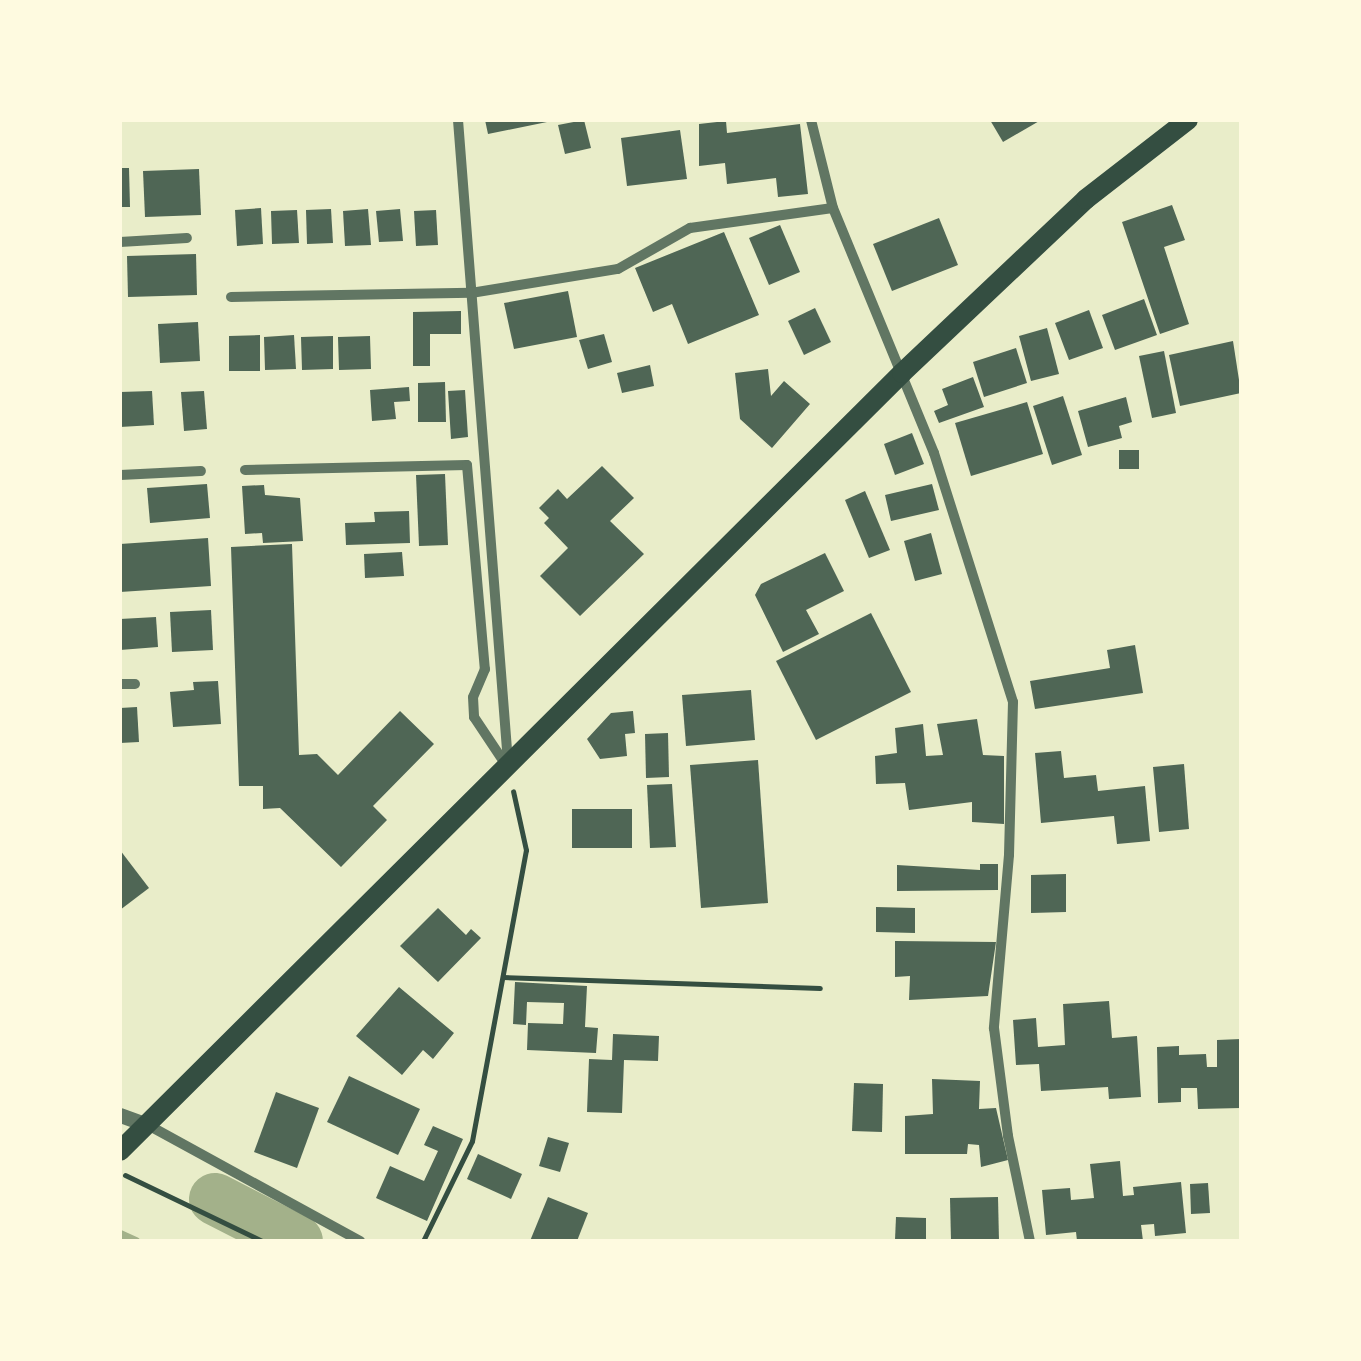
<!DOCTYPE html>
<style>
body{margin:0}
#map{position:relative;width:1361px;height:1361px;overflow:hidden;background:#e9edc9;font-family:Signika,sans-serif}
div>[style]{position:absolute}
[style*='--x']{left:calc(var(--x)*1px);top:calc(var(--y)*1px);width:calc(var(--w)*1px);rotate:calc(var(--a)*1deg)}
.stream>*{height:9px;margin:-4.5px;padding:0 4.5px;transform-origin:4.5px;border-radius:4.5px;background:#a3b18a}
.river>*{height:52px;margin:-26px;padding:0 26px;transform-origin:26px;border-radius:26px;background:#a3b18a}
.building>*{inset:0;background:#4f6655}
.path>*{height:5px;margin:-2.5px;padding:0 2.5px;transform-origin:2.5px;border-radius:2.5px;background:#344e41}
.minor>*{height:10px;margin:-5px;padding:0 5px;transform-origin:5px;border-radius:5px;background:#617663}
.tertiary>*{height:15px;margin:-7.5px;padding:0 7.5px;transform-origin:7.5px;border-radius:7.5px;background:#617663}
.primary>*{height:20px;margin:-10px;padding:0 10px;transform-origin:10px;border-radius:10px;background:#344e41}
span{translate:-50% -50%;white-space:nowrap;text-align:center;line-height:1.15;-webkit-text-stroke:8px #fefae0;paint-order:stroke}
.frame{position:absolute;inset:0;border:122px solid #fefae0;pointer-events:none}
</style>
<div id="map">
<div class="stream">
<i style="--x:120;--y:1234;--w:17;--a:25"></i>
</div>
<div class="river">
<i style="--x:215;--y:1199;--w:92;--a:27.1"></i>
</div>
<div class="building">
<i style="clip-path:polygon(485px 120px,547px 120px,547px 122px,488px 134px)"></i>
<i style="clip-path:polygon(584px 120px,591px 148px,565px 154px,558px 125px)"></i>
<i style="clip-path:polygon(990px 120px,1041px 120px,1003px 142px)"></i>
<i style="clip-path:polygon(726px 121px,727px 133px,800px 124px,808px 194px,778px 197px,776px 178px,727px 184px,725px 163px,699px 166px,699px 124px)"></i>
<i style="clip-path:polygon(680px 130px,687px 179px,627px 186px,621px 138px)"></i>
<i style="clip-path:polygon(120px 168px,129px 168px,130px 207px,120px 207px)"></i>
<i style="clip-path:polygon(199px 169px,201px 215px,145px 217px,143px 171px)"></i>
<i style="clip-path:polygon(1172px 205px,1185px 240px,1164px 247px,1189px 324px,1160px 334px,1122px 222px)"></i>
<i style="clip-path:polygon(261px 208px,263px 244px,237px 246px,235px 210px)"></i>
<i style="clip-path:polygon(331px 209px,333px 243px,307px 244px,306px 210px)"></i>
<i style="clip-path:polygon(368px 209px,371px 245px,345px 246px,343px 211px)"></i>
<i style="clip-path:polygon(400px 209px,403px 241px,379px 242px,376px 211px)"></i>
<i style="clip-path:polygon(297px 210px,299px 243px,272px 244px,271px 211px)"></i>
<i style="clip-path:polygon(436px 210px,438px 245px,416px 246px,414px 211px)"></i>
<i style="clip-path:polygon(939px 218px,958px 265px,892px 291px,873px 244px)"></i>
<i style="clip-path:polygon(780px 225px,800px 272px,769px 285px,749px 238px)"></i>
<i style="clip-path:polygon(724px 232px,759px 315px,688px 344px,672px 304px,653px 312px,635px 268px)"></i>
<i style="clip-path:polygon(196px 254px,197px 295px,128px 297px,127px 256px)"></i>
<i style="clip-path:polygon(568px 291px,577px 337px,514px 349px,504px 303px)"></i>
<i style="clip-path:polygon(1144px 299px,1157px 335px,1115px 350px,1102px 315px)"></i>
<i style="clip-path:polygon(815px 308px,831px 342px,804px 355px,788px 321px)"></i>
<i style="clip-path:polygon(1089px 310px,1103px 348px,1069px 360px,1055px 323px)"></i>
<i style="clip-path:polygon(461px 311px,461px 334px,430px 334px,430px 366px,413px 366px,413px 312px)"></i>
<i style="clip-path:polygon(198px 322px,200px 361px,160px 363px,158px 324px)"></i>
<i style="clip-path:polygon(1047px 328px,1059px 374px,1031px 381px,1019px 336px)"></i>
<i style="clip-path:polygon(604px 334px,612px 362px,588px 369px,579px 340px)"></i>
<i style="clip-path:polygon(260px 335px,260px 371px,229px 371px,229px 336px)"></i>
<i style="clip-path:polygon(294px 335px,296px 369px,265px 370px,264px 337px)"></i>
<i style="clip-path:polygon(333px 336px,333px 369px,302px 370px,301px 337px)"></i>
<i style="clip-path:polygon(370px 336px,371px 369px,339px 370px,338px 337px)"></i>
<i style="clip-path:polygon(1233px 341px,1241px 393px,1180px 406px,1169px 355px)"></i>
<i style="clip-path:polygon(1016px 348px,1027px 383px,984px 397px,973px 362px)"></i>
<i style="clip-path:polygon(1164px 351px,1176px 413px,1152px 418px,1139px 356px)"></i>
<i style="clip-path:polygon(650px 365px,654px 386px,622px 393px,617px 373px)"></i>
<i style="clip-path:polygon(768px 369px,771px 396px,784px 381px,810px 404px,772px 448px,740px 419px,735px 373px)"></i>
<i style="clip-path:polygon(973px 377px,984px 407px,939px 423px,934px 411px,948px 405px,942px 389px)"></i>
<i style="clip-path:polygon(445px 382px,446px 422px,418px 422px,418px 383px)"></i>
<i style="clip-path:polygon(409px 387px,410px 401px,394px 402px,396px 419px,372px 421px,370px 390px)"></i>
<i style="clip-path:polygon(465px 390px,468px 437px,451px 439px,448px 391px)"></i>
<i style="clip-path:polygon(152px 391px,154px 425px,120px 427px,120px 392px)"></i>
<i style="clip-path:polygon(204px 391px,207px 429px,184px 431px,181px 392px)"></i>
<i style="clip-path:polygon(1063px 396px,1082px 455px,1052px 465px,1033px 406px)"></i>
<i style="clip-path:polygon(1126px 397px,1132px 422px,1119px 426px,1122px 438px,1088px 447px,1078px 411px)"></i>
<i style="clip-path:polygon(1027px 402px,1043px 454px,971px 476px,955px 423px)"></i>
<i style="clip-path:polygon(912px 433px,924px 464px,895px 475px,884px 444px)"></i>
<i style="clip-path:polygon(1119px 450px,1139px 450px,1139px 469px,1119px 469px)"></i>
<i style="clip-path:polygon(602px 466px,634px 498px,610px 521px,644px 554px,580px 616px,540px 576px,568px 548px,544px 523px,549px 518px,539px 508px,558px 489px,567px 499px)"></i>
<i style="clip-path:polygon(445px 474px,448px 545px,419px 546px,416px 475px)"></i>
<i style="clip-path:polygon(207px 484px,210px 518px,150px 523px,147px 488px)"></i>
<i style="clip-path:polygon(932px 484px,939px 510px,891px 521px,885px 495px)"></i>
<i style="clip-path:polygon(264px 485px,265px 495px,300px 498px,303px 541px,263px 543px,262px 533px,245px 534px,242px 486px)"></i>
<i style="clip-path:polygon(865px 491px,890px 550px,869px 558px,845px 500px)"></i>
<i style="clip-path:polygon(409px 511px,410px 543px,346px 545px,345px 523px,375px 522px,374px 512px)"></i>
<i style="clip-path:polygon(931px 533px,942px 574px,915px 581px,904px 541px)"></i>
<i style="clip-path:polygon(208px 538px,211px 586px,120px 592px,120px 544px)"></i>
<i style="clip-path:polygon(292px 544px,299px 755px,317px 754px,338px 775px,400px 711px,434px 744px,373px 806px,387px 820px,341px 867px,280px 808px,263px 809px,263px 786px,239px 786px,231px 547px)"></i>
<i style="clip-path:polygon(402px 552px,404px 576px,365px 578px,364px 554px)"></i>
<i style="clip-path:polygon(825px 553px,844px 591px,806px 610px,819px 634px,783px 652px,755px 595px,761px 584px)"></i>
<i style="clip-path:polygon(211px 610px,213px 650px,172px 652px,170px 612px)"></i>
<i style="clip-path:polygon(871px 613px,911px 692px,816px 740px,776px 661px)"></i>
<i style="clip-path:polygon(156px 617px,158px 647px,120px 650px,120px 619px)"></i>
<i style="clip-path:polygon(1135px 645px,1143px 693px,1035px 709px,1030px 681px,1110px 668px,1107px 650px)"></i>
<i style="clip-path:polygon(218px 681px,221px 724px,173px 727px,170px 692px,194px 690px,193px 682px)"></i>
<i style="clip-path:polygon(751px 690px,755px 740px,686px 746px,682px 695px)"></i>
<i style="clip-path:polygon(137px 707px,139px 742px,120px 743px,120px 708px)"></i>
<i style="clip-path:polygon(633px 711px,635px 733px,625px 734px,627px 756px,600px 759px,587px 739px,611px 713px)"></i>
<i style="clip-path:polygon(977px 719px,983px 755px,1004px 756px,1004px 824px,972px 822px,972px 802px,909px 810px,905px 783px,876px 784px,875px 756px,897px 753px,895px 728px,923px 724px,926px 756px,943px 755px,937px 724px)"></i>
<i style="clip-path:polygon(668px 733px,669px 777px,646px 778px,645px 734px)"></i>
<i style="clip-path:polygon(1061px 751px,1064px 778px,1096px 775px,1098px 791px,1145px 786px,1150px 841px,1117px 844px,1114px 816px,1041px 823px,1035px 753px)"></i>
<i style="clip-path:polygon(758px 760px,768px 903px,701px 908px,690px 765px)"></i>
<i style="clip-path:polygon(1184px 764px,1189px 829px,1159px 832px,1153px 767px)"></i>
<i style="clip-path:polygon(672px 784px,676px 847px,650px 848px,647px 785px)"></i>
<i style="clip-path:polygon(572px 809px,632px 809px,632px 848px,572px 848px)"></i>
<i style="clip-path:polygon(120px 850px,149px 888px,120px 910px)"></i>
<i style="clip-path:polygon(980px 864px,998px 864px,998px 890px,897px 891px,897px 865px,980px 870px)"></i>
<i style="clip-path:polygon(1066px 874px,1066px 912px,1031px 913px,1031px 875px)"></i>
<i style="clip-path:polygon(876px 907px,915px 908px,915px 933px,876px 932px)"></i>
<i style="clip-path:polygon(438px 908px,466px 935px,471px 929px,481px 938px,438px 982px,400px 946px)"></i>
<i style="clip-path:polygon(895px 941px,996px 942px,988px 996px,909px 1000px,910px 976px,895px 977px)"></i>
<i style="clip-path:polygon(515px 982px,587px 986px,585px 1027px,598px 1028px,596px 1053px,527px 1050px,528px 1023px,563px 1024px,564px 1003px,527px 1002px,526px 1025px,513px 1024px)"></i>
<i style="clip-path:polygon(399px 987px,454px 1033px,433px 1059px,423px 1050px,402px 1075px,356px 1036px)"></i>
<i style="clip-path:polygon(1109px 1001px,1112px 1038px,1137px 1036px,1141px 1097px,1109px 1099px,1108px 1087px,1041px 1091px,1039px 1064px,1016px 1065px,1013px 1020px,1036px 1018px,1038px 1047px,1065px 1045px,1063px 1004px)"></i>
<i style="clip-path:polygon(613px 1034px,659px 1036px,658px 1061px,624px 1060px,622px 1113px,587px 1112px,589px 1059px,612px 1060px)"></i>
<i style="clip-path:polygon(1241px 1039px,1241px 1108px,1198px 1109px,1197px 1088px,1181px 1088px,1181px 1102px,1158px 1103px,1157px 1047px,1179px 1046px,1179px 1055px,1206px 1054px,1207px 1067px,1217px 1067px,1217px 1040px)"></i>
<i style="clip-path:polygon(349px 1076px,420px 1109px,398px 1155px,327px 1122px)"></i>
<i style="clip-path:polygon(932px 1079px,980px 1081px,979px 1109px,996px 1108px,1008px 1160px,981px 1167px,979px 1145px,968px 1144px,967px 1154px,905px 1154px,905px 1116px,933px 1114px)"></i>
<i style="clip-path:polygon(854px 1083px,883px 1084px,882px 1132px,852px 1131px)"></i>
<i style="clip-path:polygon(276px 1092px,319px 1108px,297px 1168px,254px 1152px)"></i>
<i style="clip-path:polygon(433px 1126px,463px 1139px,427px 1221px,376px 1198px,390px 1166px,424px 1181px,438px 1151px,424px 1145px)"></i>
<i style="clip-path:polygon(548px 1137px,569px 1143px,560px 1172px,539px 1166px)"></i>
<i style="clip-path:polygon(478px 1154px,522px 1174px,511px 1199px,467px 1179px)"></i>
<i style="clip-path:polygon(1120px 1161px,1123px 1196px,1134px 1195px,1133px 1187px,1181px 1182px,1186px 1233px,1155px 1236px,1154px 1224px,1141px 1225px,1143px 1241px,1077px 1241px,1076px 1232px,1046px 1235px,1042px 1190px,1070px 1188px,1071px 1200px,1094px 1198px,1090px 1164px)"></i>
<i style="clip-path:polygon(1208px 1183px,1210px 1213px,1191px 1214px,1190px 1184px)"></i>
<i style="clip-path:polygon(548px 1197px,588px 1213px,577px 1241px,530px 1241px)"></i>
<i style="clip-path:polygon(998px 1197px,999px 1241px,951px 1241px,950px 1198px)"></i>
<i style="clip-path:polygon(896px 1217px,926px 1218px,926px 1241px,895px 1240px)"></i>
</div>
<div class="path">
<i style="--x:503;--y:977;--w:317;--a:2"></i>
<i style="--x:125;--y:1175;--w:152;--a:25.7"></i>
<i style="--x:423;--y:1241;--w:111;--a:-63.9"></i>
<i style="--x:472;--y:1141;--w:296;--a:-79.5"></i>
<i style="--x:526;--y:850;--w:60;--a:-102.4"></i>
</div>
<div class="minor">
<i style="--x:458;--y:120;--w:645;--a:85.55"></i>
<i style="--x:811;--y:120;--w:91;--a:76"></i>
<i style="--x:833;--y:208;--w:265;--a:67.6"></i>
<i style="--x:934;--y:453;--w:261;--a:72.4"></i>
<i style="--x:1013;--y:702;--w:153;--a:91.5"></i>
<i style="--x:1009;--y:855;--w:174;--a:95"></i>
<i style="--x:994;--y:1028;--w:109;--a:82.6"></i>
<i style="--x:1008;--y:1136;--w:107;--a:78.2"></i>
<i style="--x:120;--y:242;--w:67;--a:-3.4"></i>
<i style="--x:231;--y:297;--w:240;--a:-1"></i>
<i style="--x:471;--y:293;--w:149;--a:-9.3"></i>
<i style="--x:618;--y:269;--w:83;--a:-29.7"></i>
<i style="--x:690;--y:228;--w:144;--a:-8"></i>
<i style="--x:245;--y:470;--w:222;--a:-1.3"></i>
<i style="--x:467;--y:465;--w:205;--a:85"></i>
<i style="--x:485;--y:669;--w:30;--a:113"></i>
<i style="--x:473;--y:697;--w:20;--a:87"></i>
<i style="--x:474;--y:717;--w:61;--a:56.3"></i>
<i style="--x:120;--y:475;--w:81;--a:-2.8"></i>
<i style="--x:120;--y:684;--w:15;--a:0"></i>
<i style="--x:148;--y:1125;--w:242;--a:28.7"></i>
</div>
<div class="tertiary">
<i style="--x:120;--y:1115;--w:30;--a:20"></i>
</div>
<div class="primary">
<i style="--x:120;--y:1151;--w:1103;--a:-44.85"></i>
<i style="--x:902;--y:373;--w:253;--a:-43.4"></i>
<i style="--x:1086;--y:199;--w:129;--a:-37.8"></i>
</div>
<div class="frame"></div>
</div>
